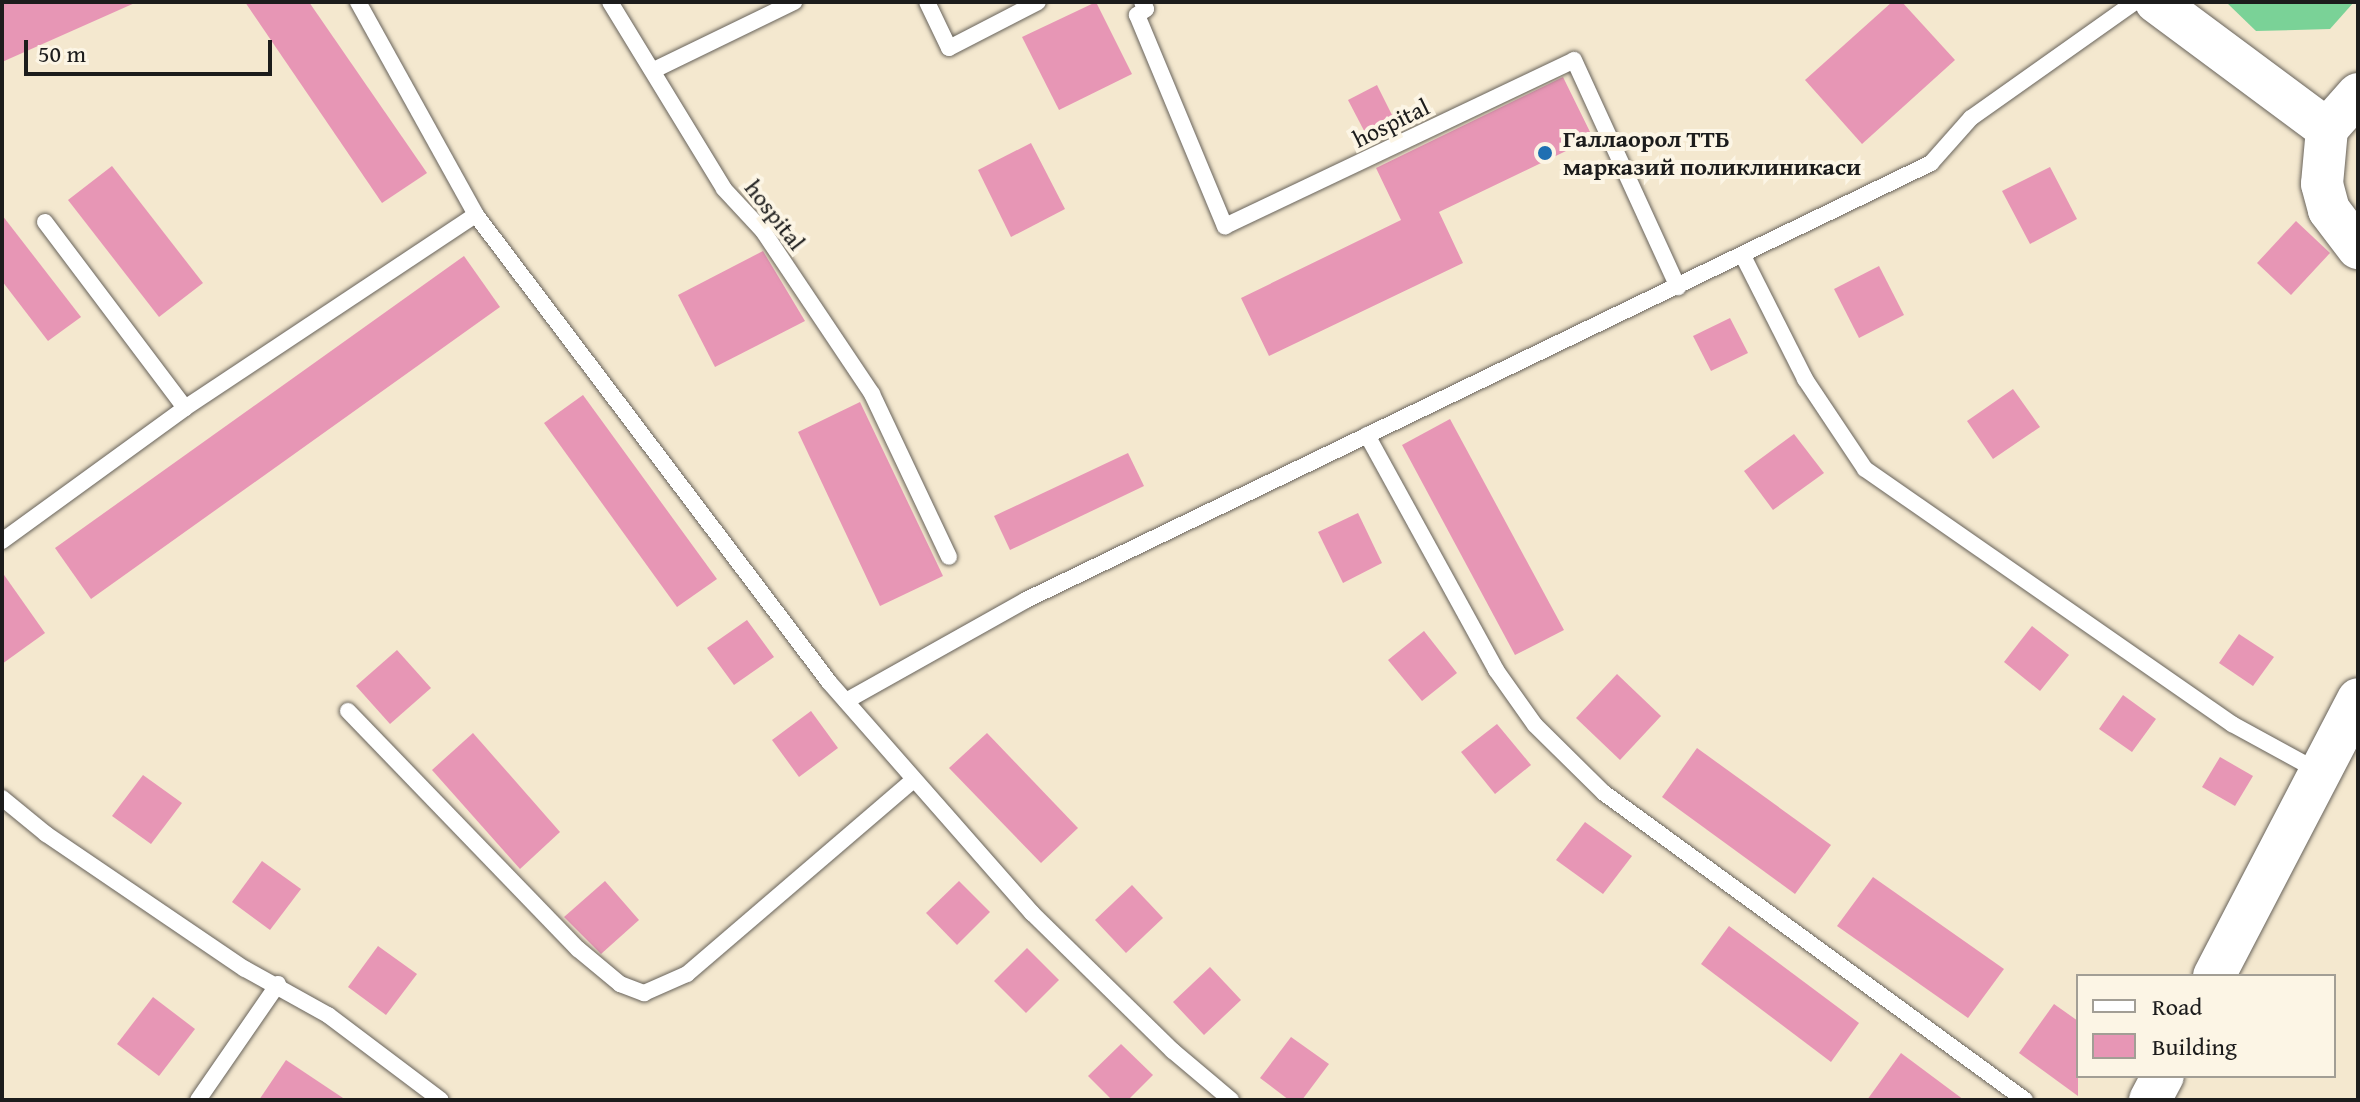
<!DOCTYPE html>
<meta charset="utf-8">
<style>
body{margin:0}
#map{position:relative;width:2360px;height:1102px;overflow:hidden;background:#f4e8cf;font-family:"Gentium Book Plus",serif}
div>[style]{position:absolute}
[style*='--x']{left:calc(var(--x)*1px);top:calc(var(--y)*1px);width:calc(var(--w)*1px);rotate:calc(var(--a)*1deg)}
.green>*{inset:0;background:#7ad297}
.building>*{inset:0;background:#e796b5}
.roads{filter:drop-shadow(0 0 2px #68635b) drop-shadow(0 0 2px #68635b)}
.service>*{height:16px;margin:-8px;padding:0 8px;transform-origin:8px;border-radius:8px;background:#fff}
.tertiary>*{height:42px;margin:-21px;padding:0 21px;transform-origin:21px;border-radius:21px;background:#fff}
.dots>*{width:22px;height:22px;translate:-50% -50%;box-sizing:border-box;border:4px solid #fcf5e5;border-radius:50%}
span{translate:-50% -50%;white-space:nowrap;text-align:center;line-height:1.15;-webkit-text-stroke:8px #fcf5e5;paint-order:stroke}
.street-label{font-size:24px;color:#1c1c1c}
.poi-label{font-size:24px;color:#1c1c1c;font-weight:700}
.left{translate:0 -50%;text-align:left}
.frame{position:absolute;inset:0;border:4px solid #1c1c1c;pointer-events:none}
.legend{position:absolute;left:2076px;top:974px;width:260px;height:104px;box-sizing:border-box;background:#fcf5e5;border:2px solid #a29e95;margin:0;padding:10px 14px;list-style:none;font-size:24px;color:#1c1c1c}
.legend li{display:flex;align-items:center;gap:16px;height:40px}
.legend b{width:40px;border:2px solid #a29e95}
.scale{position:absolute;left:24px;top:40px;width:248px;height:36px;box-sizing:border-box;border:4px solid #1c1c1c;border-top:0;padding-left:10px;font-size:24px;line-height:28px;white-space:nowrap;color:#1c1c1c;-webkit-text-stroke:6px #fcf5e5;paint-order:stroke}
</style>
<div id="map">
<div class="green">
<i style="clip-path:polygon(2226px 2px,2354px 2px,2330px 29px,2256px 31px)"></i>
</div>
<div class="building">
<i style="clip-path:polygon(2px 2px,137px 2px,2px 62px)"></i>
<i style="clip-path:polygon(245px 2px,309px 2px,427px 173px,382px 203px)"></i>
<i style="clip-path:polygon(1096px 2px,1132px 74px,1059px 110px,1022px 37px)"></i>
<i style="clip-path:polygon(1892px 2px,1902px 2px,1955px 60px,1862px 144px,1805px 80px)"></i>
<i style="clip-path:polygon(1563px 77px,1593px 138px,1439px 212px,1463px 263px,1269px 356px,1241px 298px,1401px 220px,1376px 168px)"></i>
<i style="clip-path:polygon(1377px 85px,1400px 131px,1371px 144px,1348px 100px)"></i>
<i style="clip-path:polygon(1031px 143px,1065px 209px,1011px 237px,978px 170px)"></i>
<i style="clip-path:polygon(112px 166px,203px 283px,159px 317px,68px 200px)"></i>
<i style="clip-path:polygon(2050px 167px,2077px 219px,2030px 244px,2002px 191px)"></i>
<i style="clip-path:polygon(2px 215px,81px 317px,48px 341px,2px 281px)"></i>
<i style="clip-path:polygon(2296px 221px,2330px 253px,2291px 295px,2257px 263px)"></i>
<i style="clip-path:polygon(763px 251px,805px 321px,715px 367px,678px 295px)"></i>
<i style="clip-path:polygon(464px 256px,500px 307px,91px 599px,55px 548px)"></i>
<i style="clip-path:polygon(1879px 266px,1904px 315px,1859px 338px,1834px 289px)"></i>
<i style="clip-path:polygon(1730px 318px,1748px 353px,1711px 371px,1693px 336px)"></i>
<i style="clip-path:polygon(2013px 389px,2040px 427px,1993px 459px,1967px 421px)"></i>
<i style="clip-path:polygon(583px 395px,717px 579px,677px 607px,544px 423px)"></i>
<i style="clip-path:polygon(860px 402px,943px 576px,880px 606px,798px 432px)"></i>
<i style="clip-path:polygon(1450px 419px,1564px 630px,1515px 655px,1402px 445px)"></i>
<i style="clip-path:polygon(1794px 434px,1824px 473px,1773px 510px,1744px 471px)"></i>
<i style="clip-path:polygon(1128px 453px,1144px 486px,1010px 550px,994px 516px)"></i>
<i style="clip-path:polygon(1358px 513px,1382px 563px,1343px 583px,1318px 532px)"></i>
<i style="clip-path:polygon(2px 572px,45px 633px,2px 664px)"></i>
<i style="clip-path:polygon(747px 620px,774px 657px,734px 685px,707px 648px)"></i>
<i style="clip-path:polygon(2032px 626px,2069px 655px,2040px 691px,2004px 662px)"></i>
<i style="clip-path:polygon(1424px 631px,1457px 673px,1422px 701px,1388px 660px)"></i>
<i style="clip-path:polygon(2239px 634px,2274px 657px,2253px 686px,2219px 663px)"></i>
<i style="clip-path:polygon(397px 650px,431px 688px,390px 724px,356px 686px)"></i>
<i style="clip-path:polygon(1617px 674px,1661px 716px,1620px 760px,1576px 718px)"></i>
<i style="clip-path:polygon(2123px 695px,2156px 719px,2132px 752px,2099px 729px)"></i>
<i style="clip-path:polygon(811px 711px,838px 748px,799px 777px,772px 740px)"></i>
<i style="clip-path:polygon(1497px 724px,1531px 765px,1495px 794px,1461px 752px)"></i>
<i style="clip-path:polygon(473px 733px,560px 832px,520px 869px,432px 770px)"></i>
<i style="clip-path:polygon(987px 733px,1078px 828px,1041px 863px,949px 768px)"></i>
<i style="clip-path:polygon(1697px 748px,1831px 845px,1795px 894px,1662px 797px)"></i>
<i style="clip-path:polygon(2220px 757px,2253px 776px,2235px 806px,2202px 787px)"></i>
<i style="clip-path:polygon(143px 775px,182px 803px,151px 844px,112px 816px)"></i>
<i style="clip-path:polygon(1585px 822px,1632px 856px,1603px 894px,1556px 860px)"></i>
<i style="clip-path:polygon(262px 861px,301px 889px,270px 930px,232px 902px)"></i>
<i style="clip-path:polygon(1873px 877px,2004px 969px,1968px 1018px,1837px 926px)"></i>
<i style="clip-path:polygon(605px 881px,639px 920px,601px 954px,564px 917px)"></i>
<i style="clip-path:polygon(959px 881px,990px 912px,957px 945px,926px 913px)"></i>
<i style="clip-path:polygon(1132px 885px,1163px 918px,1126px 953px,1095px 920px)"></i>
<i style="clip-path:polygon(1729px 926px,1859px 1023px,1831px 1062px,1701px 964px)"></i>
<i style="clip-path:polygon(378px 946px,417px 974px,386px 1015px,348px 987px)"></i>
<i style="clip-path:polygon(1027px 948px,1059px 980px,1026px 1013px,994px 981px)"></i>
<i style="clip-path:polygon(1210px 967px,1241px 1000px,1204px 1035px,1173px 1002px)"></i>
<i style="clip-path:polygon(153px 997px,195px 1029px,159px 1076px,117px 1044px)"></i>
<i style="clip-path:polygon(2054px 1004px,2078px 1021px,2078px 1096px,2019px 1053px)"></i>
<i style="clip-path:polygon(1291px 1037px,1329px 1064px,1302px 1100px,1289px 1100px,1260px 1078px)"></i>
<i style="clip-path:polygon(1121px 1044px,1153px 1075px,1128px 1100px,1112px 1100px,1088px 1076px)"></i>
<i style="clip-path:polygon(1901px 1053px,1964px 1100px,1867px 1100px)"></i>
<i style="clip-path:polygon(286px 1060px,346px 1100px,259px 1100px)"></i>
</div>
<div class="roads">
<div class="service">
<i style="--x:358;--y:2;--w:244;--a:61"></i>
<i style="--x:476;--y:215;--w:585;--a:52.91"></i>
<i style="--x:829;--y:682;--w:308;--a:48.7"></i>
<i style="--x:1032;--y:913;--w:197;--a:44.4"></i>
<i style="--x:1173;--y:1051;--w:76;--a:40.2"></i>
<i style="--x:610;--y:2;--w:219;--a:58.6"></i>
<i style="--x:724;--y:189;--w:57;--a:47.1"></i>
<i style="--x:763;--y:231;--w:196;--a:56.2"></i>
<i style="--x:872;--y:394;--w:180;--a:64.7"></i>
<i style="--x:927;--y:2;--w:51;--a:64.4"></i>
<i style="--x:949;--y:48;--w:100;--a:-27.3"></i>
<i style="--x:1142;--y:2;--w:8;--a:60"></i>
<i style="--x:1146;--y:9;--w:11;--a:146"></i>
<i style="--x:1137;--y:15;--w:229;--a:67.4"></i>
<i style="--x:1225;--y:226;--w:386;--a:-25.4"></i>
<i style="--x:1574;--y:60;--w:250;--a:65.4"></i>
<i style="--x:654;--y:70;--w:156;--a:-25.9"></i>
<i style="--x:45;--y:222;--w:233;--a:53"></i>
<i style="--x:1743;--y:256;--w:138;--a:63.2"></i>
<i style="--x:1805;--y:379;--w:108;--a:56.3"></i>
<i style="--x:1865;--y:469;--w:447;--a:34.8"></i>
<i style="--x:2232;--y:724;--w:98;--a:28.7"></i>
<i style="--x:1367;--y:435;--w:268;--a:61.2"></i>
<i style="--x:1496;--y:670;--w:67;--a:54.7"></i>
<i style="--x:1535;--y:725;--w:97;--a:44.6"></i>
<i style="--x:1604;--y:793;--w:521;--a:36.1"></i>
<i style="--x:2;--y:541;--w:226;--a:-36"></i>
<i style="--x:185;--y:408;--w:349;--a:-33.6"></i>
<i style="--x:846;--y:701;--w:206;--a:-29.3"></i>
<i style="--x:1026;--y:600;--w:1005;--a:-25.77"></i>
<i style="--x:1931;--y:163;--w:60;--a:-48.4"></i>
<i style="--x:1971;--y:118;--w:201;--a:-35.3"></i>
<i style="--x:348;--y:711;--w:331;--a:46"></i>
<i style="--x:578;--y:949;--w:55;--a:39.8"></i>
<i style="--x:620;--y:984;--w:26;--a:21"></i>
<i style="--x:644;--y:993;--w:47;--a:-23.8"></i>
<i style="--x:687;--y:974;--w:298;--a:-40.6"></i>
<i style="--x:2;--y:798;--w:57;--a:39.3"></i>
<i style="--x:46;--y:834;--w:240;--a:34.2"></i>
<i style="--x:245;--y:969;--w:95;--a:29"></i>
<i style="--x:328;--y:1015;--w:141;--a:37"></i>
<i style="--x:198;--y:1100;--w:141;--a:-55.4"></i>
</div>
<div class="tertiary">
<i style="--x:2156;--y:2;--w:213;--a:36.6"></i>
<i style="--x:2358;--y:94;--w:47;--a:131.5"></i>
<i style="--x:2327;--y:129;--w:55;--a:95.2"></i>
<i style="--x:2322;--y:184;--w:27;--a:75"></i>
<i style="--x:2329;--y:210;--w:48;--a:52.7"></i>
<i style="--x:2214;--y:976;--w:312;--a:-62.5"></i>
<i style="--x:2150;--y:1100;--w:27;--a:-62"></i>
</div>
</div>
<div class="dots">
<i style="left:1545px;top:153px;background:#1f6fb2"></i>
</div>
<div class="street-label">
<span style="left:1391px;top:123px;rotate:-26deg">hospital</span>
<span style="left:775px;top:215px;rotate:52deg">hospital</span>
</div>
<div class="poi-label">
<span class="left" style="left:1563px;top:153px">Галлаорол ТТБ<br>марказий поликлиникаси</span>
</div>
<div class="frame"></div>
<ul class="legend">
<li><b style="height:10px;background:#fff"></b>Road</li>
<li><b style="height:22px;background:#e796b5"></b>Building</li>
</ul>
<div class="scale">50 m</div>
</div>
